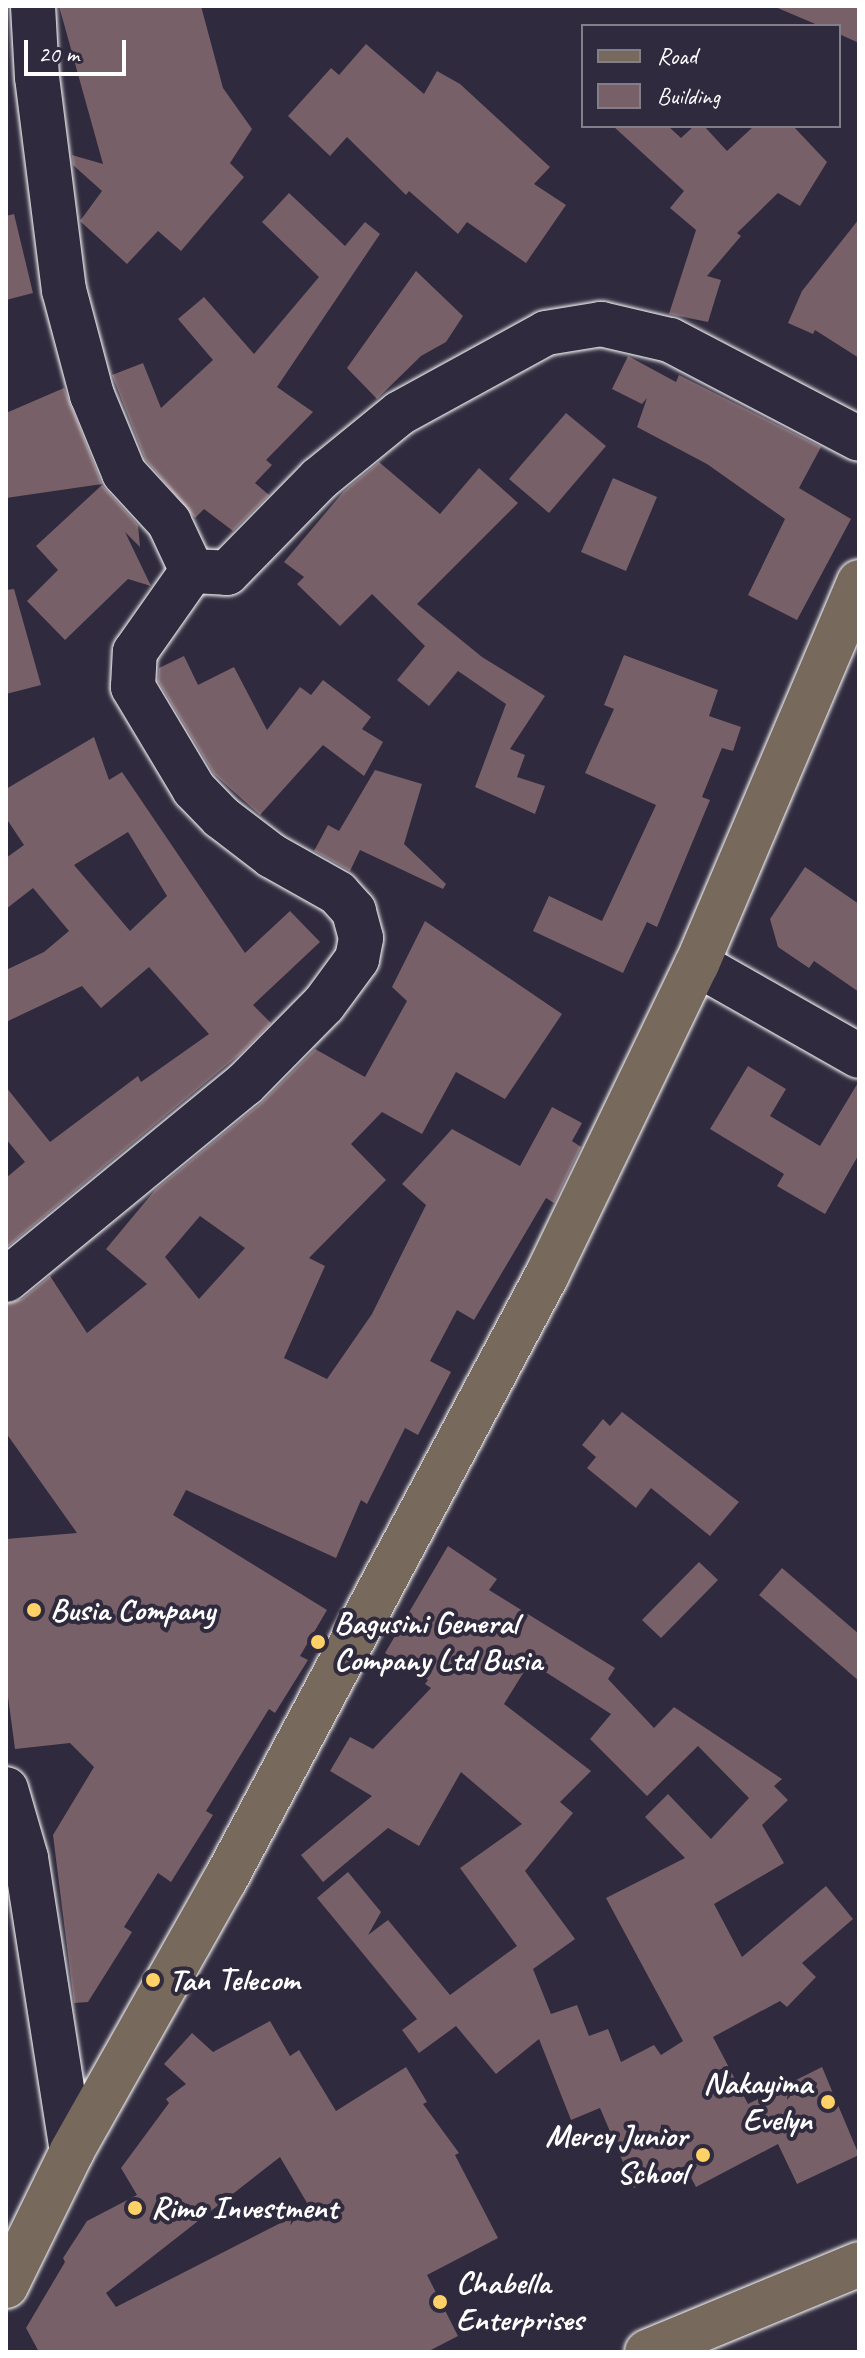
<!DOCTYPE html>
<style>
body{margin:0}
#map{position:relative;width:865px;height:2358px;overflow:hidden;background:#2f2a3d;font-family:Caveat,sans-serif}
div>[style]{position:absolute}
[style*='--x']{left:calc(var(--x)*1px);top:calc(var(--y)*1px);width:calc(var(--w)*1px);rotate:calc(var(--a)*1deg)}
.building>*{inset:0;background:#786068}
.roads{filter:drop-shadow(0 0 2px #fff) drop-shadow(0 0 2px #fff)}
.minor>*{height:44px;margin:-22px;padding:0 22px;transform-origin:22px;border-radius:22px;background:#2f2a3d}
.major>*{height:44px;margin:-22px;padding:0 22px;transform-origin:22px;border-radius:22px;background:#77695c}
.dots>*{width:22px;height:22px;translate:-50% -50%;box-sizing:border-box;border:4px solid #2f2a3d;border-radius:50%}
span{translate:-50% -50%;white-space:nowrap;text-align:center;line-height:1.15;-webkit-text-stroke:8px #2f2a3d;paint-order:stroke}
.poi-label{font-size:32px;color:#fff;font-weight:700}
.left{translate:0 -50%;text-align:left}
.right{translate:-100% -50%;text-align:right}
.frame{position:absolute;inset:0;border:8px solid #fff;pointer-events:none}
.legend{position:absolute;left:581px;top:24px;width:260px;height:104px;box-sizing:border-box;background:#2f2a3d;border:2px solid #827f8b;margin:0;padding:10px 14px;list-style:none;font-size:24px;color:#fff}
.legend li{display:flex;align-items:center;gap:16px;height:40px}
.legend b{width:40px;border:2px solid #827f8b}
.scale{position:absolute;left:24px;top:40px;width:102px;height:36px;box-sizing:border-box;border:4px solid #fff;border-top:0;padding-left:10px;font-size:24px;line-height:28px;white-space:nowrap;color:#fff;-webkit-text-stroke:6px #2f2a3d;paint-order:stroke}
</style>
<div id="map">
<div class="building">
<i style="clip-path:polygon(59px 6px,201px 6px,223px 88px,252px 129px,230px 163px,244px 177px,181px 251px,158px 231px,127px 264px,80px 221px,102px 191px,73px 165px,72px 155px,103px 164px)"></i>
<i style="clip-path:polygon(773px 6px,859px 6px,859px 43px,839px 34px,839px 26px,820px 26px)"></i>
<i style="clip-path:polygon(366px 44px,424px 94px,437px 71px,460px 84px,550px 167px,534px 184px,566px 205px,526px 263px,467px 222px,458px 234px,409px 191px,406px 195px,347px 137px,330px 156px,288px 116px,331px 68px,339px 75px)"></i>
<i style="clip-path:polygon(613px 126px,668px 126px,681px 138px,694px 126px,704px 126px,727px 151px,754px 126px,793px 126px,827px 162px,800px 206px,778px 193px,737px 233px,741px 236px,707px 276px,721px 280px,708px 322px,669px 314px,696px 230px,670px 208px,684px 191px)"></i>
<i style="clip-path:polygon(289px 193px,345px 246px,365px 222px,380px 234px,277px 387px,313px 412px,266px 460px,272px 465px,255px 483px,269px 495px,233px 531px,204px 509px,195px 518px,145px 459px,112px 375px,143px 363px,161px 408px,213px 360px,178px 319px,204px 297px,254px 354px,319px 277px,262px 222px)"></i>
<i style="clip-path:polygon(14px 214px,33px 293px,6px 300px,6px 216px)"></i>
<i style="clip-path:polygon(859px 219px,859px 358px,815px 330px,813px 334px,788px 323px,802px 291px)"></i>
<i style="clip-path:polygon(416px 271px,463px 316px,446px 342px,421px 356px,377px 399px,347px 368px)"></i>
<i style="clip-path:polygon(628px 356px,676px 382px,679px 375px,821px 447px,799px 488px,851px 519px,797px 620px,748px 595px,785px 519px,707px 464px,637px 427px,647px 398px,642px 404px,612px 389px)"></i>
<i style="clip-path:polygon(64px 388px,102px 484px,6px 498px,6px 413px)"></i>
<i style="clip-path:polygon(566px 413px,606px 446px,549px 513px,509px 479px)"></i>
<i style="clip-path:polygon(379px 462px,440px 514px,479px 468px,518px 503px,417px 604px,482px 657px,545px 696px,510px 749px,525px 755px,517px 777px,545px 786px,535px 814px,475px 787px,506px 704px,458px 671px,429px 706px,397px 680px,425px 646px,372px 594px,340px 626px,297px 584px,304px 577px,284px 562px,344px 491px)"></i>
<i style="clip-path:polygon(613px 478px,657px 497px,626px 571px,581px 552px)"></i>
<i style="clip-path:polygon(102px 485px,138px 525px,140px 547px,125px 532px,151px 586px,128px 579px,65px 640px,27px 601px,58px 570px,36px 546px)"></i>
<i style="clip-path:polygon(14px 589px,41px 685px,6px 694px,6px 590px)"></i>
<i style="clip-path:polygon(624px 655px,718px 690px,709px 716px,741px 727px,733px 751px,722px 748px,702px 797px,710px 800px,657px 927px,647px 922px,623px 973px,533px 931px,549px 896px,602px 921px,656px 805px,585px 773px,614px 709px,604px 705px)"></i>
<i style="clip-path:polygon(184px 656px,198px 685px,234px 667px,267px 730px,300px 687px,311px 695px,323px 680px,371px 717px,362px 729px,383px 742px,364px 776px,323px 745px,260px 815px,214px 774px,158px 681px,159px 668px)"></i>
<i style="clip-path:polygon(evenodd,94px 737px,109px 780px,122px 772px,245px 953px,290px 911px,320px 942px,253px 1005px,271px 1023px,239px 1055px,6px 1248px,6px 1178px,25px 1162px,6px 1139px,6px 1087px,50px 1142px,138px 1076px,141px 1082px,209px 1034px,149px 967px,101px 1008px,82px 986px,6px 1022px,6px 970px,44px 952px,69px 931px,33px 888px,6px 909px,6px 858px,24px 845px,6px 818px,6px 789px,94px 737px,128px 832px,167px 896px,130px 931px,74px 865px,128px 832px)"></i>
<i style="clip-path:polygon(375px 770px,422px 784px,404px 844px,446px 884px,443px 889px,360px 850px,350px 871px,314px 851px,328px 825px,339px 831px)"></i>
<i style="clip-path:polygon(805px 867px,859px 904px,859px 992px,814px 961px,809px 968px,778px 947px,770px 919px)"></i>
<i style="clip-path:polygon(evenodd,425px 921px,562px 1014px,505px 1099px,456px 1072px,422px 1134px,382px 1112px,351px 1144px,386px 1180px,309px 1258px,325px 1266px,284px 1358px,327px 1379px,372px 1314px,426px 1205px,402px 1184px,452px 1129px,520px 1166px,552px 1107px,582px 1123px,572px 1141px,581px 1147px,554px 1203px,546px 1198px,474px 1320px,457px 1310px,430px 1361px,451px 1372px,418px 1435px,405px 1428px,367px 1504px,361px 1500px,336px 1558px,186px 1490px,173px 1515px,327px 1610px,300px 1656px,308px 1660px,275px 1713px,269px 1709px,206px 1811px,213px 1815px,171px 1882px,158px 1873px,124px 1927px,132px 1932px,88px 2002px,74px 2003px,53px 1835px,94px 1767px,70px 1743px,15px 1749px,6px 1682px,6px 1539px,77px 1533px,6px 1433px,6px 1304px,22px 1299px,50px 1276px,87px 1333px,147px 1284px,106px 1249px,155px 1190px,261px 1103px,315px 1049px,365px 1077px,407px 1001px,392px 987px,425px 921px,200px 1216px,245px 1248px,199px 1299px,165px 1257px,200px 1216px)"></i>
<i style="clip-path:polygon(748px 1066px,786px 1089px,770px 1116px,820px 1146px,859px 1081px,859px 1154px,825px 1214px,777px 1186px,784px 1174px,710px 1129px)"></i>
<i style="clip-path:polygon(622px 1412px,739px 1502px,710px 1536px,651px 1488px,636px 1508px,587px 1468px,596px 1457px,582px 1445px,603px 1419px,610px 1426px)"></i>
<i style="clip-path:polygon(evenodd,448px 1546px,497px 1579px,489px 1590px,615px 1668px,608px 1679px,654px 1728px,674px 1707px,782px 1779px,774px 1786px,788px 1800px,762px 1825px,784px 1863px,714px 1904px,742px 1957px,826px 1886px,853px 1919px,802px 1963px,816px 1977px,787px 2007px,780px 2001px,713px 2037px,748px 2104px,822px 2067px,859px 2155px,797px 2184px,778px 2144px,696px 2187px,685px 2166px,634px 2188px,600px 2108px,571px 2120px,539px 2039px,496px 2074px,456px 2026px,419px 2053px,402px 2030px,417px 2019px,317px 1898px,348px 1872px,381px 1912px,368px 1935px,388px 1920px,450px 1995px,517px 1946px,460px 1868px,522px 1824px,461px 1772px,419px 1846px,388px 1828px,323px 1882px,301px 1855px,372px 1796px,330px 1771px,350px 1737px,373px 1749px,431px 1688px,425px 1684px,428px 1680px,385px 1653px,448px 1546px,530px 1662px,611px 1714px,590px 1739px,647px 1796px,698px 1746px,749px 1798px,711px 1839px,668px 1794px,645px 1817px,685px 1858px,606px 1898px,683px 2041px,661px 2055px,654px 2045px,621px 2062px,608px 2029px,589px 2036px,577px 2005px,551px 2014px,533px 1969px,575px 1939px,525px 1871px,573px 1813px,560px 1802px,591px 1771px,504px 1704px,530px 1662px)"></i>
<i style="clip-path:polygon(699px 1562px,718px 1580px,661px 1638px,642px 1620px)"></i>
<i style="clip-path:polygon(782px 1568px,859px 1634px,859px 1681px,759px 1595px)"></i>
<i style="clip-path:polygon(evenodd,270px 2021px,290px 2056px,299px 2050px,336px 2111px,406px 2067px,427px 2102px,423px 2104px,459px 2153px,455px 2155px,498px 2238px,427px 2275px,458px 2336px,427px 2352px,39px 2352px,26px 2328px,65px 2262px,63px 2258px,87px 2221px,137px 2195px,121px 2168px,169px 2103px,166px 2099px,186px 2084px,164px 2064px,192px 2033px,213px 2052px,270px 2021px,280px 2157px,310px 2208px,116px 2307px,106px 2293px,280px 2157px)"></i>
</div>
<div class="roads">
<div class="minor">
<i style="--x:33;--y:6;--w:71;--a:86.8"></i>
<i style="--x:37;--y:77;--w:215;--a:82.8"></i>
<i style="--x:64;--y:290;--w:109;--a:75.1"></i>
<i style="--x:92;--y:395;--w:84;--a:67.7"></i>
<i style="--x:124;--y:473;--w:67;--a:47.4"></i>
<i style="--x:169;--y:522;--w:54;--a:64.9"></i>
<i style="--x:192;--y:571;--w:35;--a:3"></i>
<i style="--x:227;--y:573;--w:132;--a:-45.6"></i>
<i style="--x:319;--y:479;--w:104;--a:-39.2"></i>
<i style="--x:400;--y:413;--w:166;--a:-28.7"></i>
<i style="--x:546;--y:333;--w:56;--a:-9.3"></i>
<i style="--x:601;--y:324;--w:71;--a:13.1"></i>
<i style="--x:670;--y:340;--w:213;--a:27.6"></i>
<i style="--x:697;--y:964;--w:186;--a:29.6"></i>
<i style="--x:6;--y:1280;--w:309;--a:-39.4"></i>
<i style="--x:245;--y:1084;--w:112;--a:-45.4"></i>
<i style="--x:324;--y:1004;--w:56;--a:-53.7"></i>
<i style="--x:357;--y:959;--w:21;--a:-79"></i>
<i style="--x:361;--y:938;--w:28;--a:-105"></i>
<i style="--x:354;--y:911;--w:24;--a:-132"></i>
<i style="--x:338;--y:893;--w:76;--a:-150.7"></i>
<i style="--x:272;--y:856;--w:64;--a:-142.6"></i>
<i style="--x:221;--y:817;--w:39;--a:-134"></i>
<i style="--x:194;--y:789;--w:119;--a:-120.9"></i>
<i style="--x:133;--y:687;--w:35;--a:-87"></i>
<i style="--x:135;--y:652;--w:99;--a:-54.9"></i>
<i style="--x:6;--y:1789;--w:72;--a:73.8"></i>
<i style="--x:26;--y:1858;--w:297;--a:81.1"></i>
</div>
<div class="major">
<i style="--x:6;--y:2286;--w:150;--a:-63.9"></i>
<i style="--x:72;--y:2151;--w:311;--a:-60.6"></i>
<i style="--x:225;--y:1880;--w:685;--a:-61.98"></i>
<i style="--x:547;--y:1275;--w:345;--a:-64.3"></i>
<i style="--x:697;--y:964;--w:415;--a:-67"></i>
<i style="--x:647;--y:2352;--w:230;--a:-22.5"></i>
</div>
</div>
<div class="dots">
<i style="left:34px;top:1610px;background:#ffd166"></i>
<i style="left:318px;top:1642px;background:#ffd166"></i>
<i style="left:153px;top:1980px;background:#ffd166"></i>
<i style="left:828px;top:2102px;background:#ffd166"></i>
<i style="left:703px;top:2155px;background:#ffd166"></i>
<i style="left:135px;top:2208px;background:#ffd166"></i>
<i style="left:440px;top:2302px;background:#ffd166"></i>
</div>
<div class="poi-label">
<span class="left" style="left:50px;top:1610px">Busia Company</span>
<span class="left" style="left:334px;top:1642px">Bagusini General<br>Company Ltd Busia</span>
<span class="left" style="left:169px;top:1980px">Tan Telecom</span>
<span class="right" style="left:812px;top:2102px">Nakayima<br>Evelyn</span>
<span class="right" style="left:687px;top:2155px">Mercy Junior<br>School</span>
<span class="left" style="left:151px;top:2208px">Rimo Investment</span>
<span class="left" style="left:456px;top:2302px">Chabella<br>Enterprises</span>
</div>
<div class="frame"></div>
<ul class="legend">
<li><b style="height:10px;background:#77695c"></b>Road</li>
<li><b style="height:22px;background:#786068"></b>Building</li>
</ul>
<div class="scale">20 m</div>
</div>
